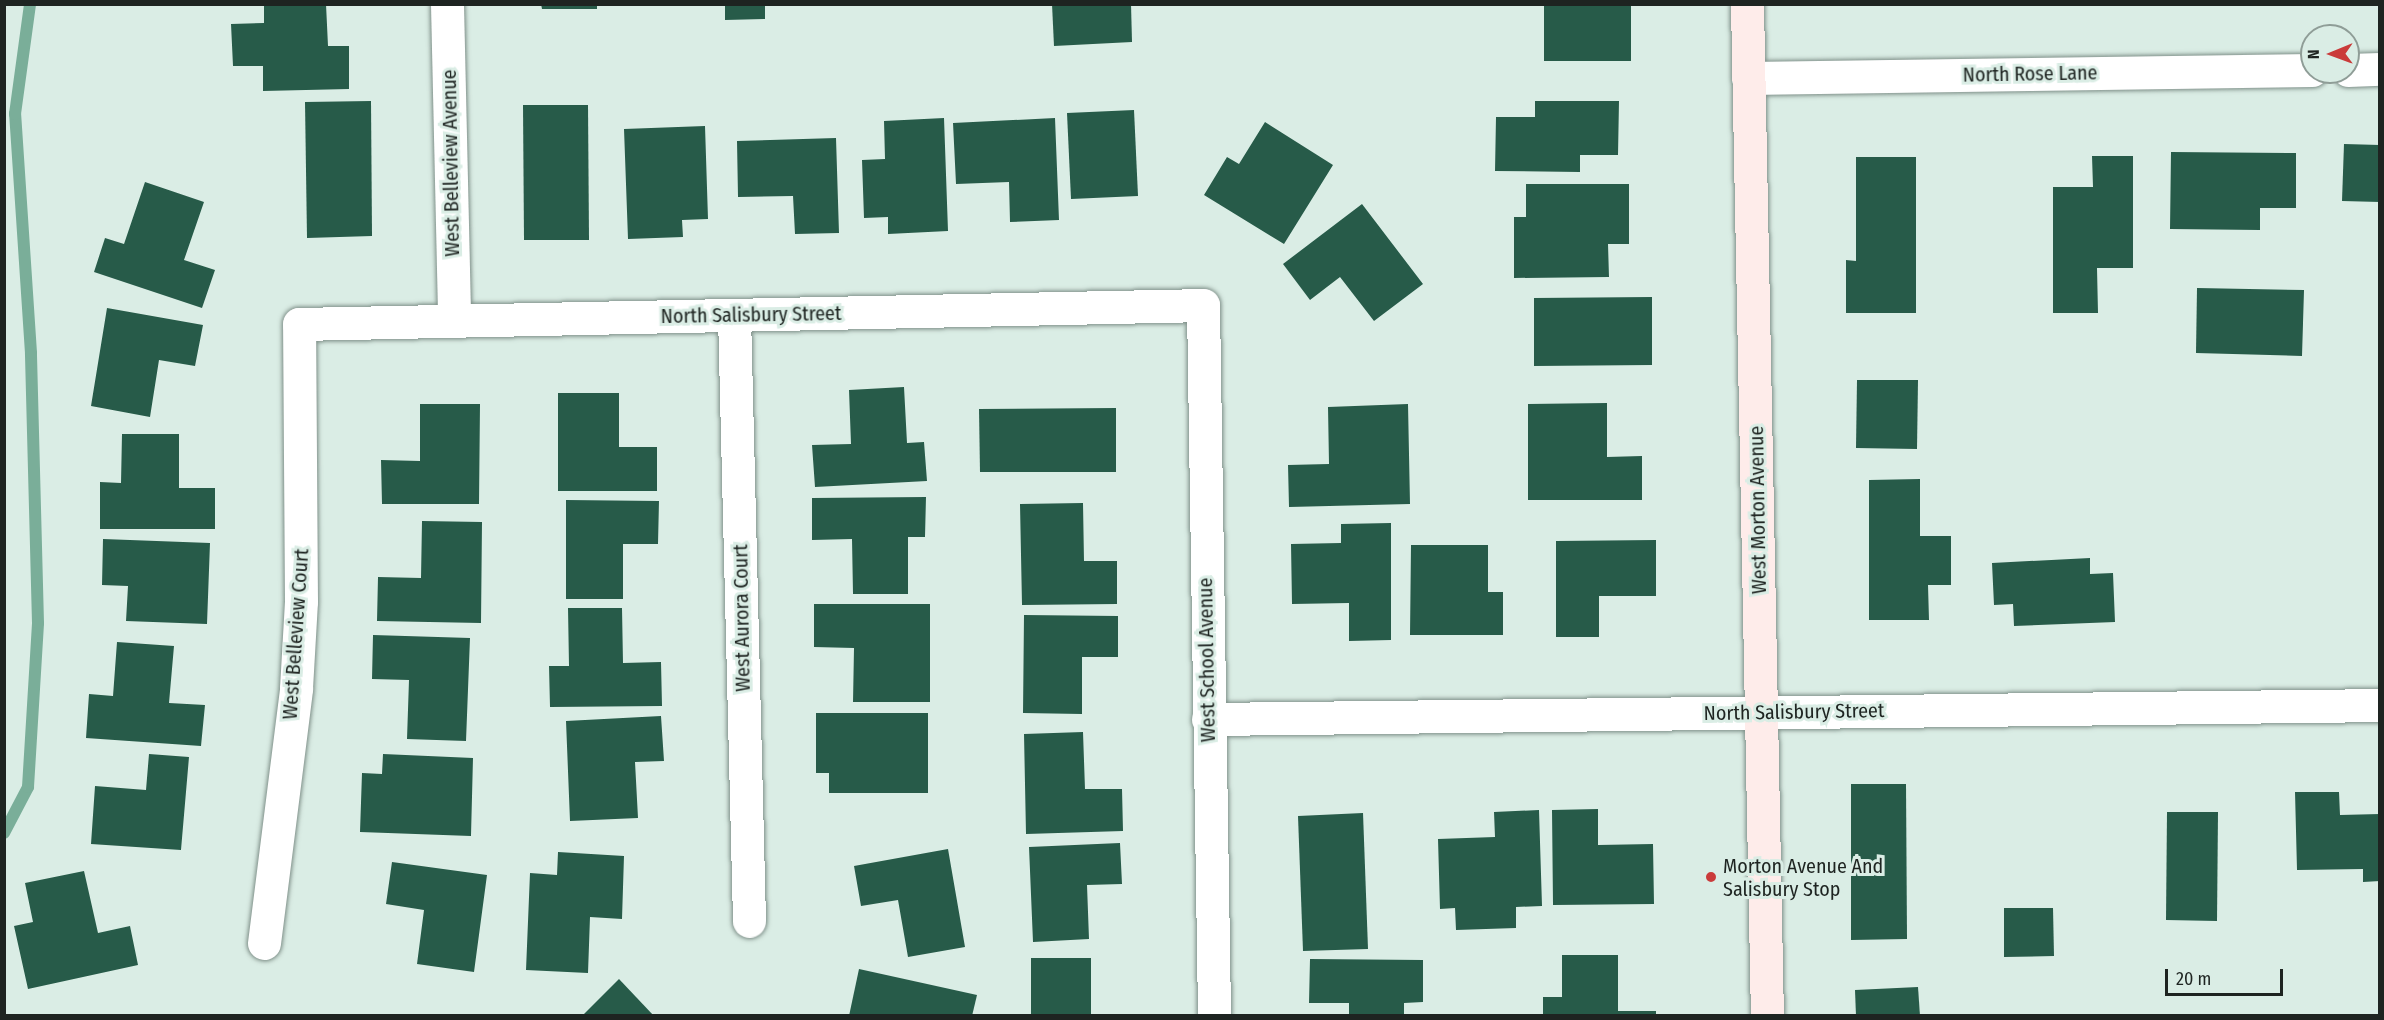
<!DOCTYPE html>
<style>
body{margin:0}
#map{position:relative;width:2384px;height:1020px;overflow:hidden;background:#daede5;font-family:"Fira Sans Condensed",sans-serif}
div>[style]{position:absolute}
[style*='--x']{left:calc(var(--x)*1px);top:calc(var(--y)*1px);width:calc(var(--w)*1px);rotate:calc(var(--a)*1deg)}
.stream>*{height:12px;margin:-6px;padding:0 6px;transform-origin:6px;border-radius:6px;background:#7aae99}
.building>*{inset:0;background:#275b49}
.roads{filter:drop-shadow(0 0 2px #80918a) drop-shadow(0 0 2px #80918a)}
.street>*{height:33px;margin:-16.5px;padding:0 16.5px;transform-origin:16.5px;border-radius:16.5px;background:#fff}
.secondary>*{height:33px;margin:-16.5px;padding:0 16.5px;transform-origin:16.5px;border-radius:16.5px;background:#feecea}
.dots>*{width:16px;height:16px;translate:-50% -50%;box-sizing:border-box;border:3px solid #daede5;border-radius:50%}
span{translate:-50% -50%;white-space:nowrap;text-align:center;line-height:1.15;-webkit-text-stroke:6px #daede5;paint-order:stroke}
.street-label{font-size:20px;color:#1e2421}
.poi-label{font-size:20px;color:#1e2421}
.left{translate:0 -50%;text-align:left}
.frame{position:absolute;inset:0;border:6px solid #1e2421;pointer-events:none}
.north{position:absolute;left:2300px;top:24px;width:60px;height:60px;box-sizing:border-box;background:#daede5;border:2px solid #8f9d97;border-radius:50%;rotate:269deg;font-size:16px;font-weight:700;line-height:24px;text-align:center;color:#1e2421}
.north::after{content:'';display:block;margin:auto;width:21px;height:27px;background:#ca3b3a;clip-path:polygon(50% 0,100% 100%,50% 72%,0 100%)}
.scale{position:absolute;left:2165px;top:969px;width:118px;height:27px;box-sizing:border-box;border:3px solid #1e2421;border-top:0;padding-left:8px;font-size:18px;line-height:21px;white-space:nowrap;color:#1e2421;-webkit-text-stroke:4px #daede5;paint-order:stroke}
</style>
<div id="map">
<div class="stream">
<i style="--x:4;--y:833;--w:52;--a:-62.4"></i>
<i style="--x:28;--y:787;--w:164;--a:-86.5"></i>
<i style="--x:38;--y:623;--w:270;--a:-91.5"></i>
<i style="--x:31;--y:353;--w:240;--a:-93.8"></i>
<i style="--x:15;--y:114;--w:111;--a:-82.2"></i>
</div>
<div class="building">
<i style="clip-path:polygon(326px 4px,328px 46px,349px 46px,349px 89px,263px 91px,263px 66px,233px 66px,231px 24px,264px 23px,264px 5px)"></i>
<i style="clip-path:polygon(541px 4px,597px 4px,597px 9px,542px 9px)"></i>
<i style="clip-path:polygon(725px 4px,765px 4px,765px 19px,725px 20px)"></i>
<i style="clip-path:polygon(1052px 4px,1131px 4px,1132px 42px,1054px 46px)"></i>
<i style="clip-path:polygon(1544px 4px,1631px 4px,1631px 61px,1544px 61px)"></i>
<i style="clip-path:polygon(371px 101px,372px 236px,307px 238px,305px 102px)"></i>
<i style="clip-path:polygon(1535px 101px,1619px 101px,1618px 155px,1580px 155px,1580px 172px,1495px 171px,1496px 117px,1535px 117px)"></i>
<i style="clip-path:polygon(523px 105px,588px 105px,589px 240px,524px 240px)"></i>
<i style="clip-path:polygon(1134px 110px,1138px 196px,1071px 199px,1067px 113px)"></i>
<i style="clip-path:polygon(944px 118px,948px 231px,888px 234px,888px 217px,864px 218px,862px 160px,885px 159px,884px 121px)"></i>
<i style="clip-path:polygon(1055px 118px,1059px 220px,1010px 222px,1009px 182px,956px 184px,953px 123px)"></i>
<i style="clip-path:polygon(1265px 122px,1333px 165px,1284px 244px,1204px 195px,1227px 157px,1239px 164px)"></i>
<i style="clip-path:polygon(705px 126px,708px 219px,682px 220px,683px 237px,628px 239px,624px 129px)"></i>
<i style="clip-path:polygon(836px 138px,839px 233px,795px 234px,793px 196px,738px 197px,737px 141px)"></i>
<i style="clip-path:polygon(2344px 144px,2380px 145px,2380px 202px,2342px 201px)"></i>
<i style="clip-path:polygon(2171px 152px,2296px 153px,2296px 208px,2260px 208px,2260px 230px,2170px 229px)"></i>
<i style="clip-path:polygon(2092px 156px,2133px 156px,2133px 268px,2097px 268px,2098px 313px,2053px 313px,2053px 187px,2093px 187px)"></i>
<i style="clip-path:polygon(1856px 157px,1916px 157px,1916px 313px,1846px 313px,1846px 260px,1856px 261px)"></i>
<i style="clip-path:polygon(145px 182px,204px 202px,184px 260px,215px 270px,202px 308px,94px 272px,105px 238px,124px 244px)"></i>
<i style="clip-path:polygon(1526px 184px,1629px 184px,1629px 244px,1608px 244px,1609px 277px,1514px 278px,1514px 217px,1526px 217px)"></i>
<i style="clip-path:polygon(1362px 204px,1423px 284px,1374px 321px,1340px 277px,1310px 300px,1283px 264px)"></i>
<i style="clip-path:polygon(2197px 288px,2304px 290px,2302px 356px,2196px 353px)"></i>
<i style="clip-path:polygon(1652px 297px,1652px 365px,1534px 366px,1534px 298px)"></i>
<i style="clip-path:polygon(107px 308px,203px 325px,195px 366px,159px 360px,150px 417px,91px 406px)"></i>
<i style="clip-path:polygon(1857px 380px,1918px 380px,1917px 449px,1856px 448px)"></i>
<i style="clip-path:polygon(904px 387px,907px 443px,924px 442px,927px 481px,815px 487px,812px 445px,851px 444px,849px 390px)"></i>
<i style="clip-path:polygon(558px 393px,619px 393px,619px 447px,657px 447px,657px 491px,558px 491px)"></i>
<i style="clip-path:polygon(1607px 403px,1607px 457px,1642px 456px,1642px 500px,1528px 500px,1528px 404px)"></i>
<i style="clip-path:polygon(420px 404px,480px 404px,479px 504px,382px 504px,381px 460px,420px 461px)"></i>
<i style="clip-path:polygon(1408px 404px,1410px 504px,1289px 507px,1288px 465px,1329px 464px,1328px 407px)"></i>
<i style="clip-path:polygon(1116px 408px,1116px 472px,980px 472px,979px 409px)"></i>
<i style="clip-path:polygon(122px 434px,179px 434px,179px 488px,215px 488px,215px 529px,100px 529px,100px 482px,121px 483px)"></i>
<i style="clip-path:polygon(1920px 479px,1920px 536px,1951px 536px,1951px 585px,1928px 585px,1929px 620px,1869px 620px,1869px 480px)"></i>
<i style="clip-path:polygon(926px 497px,925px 537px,908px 537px,908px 594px,853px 594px,852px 539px,812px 540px,812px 498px)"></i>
<i style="clip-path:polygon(566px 500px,659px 501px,658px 544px,623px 544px,623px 599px,566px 599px)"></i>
<i style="clip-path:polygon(1083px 503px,1084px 561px,1117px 561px,1117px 604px,1022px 605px,1020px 504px)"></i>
<i style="clip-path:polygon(422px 521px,482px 522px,481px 623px,377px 621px,378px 577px,421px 578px)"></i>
<i style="clip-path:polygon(1391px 523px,1391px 640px,1349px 641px,1349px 603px,1292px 604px,1291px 544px,1341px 543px,1341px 524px)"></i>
<i style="clip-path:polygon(103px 539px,210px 543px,207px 624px,126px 621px,128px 586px,102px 585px)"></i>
<i style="clip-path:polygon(1656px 540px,1656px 596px,1599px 596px,1599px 637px,1556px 637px,1556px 541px)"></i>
<i style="clip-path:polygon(1411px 545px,1488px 545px,1488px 592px,1503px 592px,1503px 635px,1410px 635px)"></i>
<i style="clip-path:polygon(2090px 558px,2090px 574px,2113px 573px,2115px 622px,2014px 626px,2013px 604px,1994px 605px,1992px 563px)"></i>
<i style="clip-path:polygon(814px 604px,930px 604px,930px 702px,853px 702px,854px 648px,814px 647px)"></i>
<i style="clip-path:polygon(568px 608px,622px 608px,623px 663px,661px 662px,662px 706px,550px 707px,549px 666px,569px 666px)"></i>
<i style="clip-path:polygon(1024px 615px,1118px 616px,1118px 657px,1082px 657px,1082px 714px,1023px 713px)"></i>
<i style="clip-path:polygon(373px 635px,470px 638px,466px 741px,407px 739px,409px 680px,372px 679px)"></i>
<i style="clip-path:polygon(117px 642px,174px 646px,169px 703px,205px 705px,201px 746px,86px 738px,89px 694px,113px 696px)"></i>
<i style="clip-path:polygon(816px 713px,928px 713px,928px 793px,829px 793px,829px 773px,816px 773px)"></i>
<i style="clip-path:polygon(661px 716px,664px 761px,635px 762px,638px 818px,570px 821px,566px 721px)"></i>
<i style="clip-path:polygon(1083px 732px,1085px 789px,1122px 789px,1123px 831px,1026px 834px,1024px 734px)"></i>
<i style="clip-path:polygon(149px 754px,189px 757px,181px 850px,91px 844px,95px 786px,146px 790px)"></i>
<i style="clip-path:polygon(383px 754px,473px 758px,471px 836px,360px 832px,362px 773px,382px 774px)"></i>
<i style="clip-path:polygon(1851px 784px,1906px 784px,1907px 939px,1851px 940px)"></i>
<i style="clip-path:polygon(2295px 792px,2339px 792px,2340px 815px,2380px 814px,2380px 881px,2363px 882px,2363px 869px,2297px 870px)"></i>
<i style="clip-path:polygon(1598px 809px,1598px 845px,1653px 844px,1654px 904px,1553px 905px,1552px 810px)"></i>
<i style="clip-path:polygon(1539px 810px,1542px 906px,1516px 907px,1516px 928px,1456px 930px,1455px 908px,1440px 909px,1438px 839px,1495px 837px,1494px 812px)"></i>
<i style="clip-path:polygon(2167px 812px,2218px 812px,2217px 921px,2166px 920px)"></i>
<i style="clip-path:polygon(1363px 813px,1368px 949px,1303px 951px,1298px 816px)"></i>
<i style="clip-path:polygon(1120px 843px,1122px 884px,1087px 885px,1089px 939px,1033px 942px,1029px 847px)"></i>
<i style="clip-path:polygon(948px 849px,965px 947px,908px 957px,898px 900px,861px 906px,854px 866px)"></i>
<i style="clip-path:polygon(558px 852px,624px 856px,622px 919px,590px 917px,588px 973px,526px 970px,530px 873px,557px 875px)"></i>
<i style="clip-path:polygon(392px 862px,487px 875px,474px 972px,417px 964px,424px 910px,386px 904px)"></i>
<i style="clip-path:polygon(84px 871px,98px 933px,130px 926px,138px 965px,28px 989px,14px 926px,33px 922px,25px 883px)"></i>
<i style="clip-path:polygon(2004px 908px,2053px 908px,2054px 956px,2004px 957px)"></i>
<i style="clip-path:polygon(1562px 955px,1618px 955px,1618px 1011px,1656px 1011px,1656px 1016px,1543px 1016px,1543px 997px,1562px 997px)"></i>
<i style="clip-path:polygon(1031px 958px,1091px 958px,1091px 1016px,1031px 1016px)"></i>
<i style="clip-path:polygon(1310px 959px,1423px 960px,1423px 1002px,1404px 1003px,1404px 1016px,1349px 1016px,1349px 1003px,1309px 1003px)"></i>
<i style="clip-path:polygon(859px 969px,977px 995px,972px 1016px,849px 1016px)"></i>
<i style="clip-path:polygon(619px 979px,654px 1016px,582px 1016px)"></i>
<i style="clip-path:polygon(1918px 987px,1920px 1016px,1856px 1016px,1855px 990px)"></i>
</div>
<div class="roads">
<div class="street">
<i style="--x:447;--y:4;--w:317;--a:88.7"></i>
<i style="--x:2348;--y:70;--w:32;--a:-2"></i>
<i style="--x:1748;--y:78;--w:564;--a:-0.81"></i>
<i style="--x:734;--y:315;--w:606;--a:88.58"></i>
<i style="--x:1208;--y:719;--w:1172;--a:-0.68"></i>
<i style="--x:264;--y:943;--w:257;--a:-82.8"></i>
<i style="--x:296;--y:688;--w:87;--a:-86.7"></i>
<i style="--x:301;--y:601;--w:277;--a:-90.4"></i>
<i style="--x:299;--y:324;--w:904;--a:-1.2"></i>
<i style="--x:1203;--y:305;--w:711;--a:89.11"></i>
</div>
<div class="secondary">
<i style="--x:1747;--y:4;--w:1012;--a:88.87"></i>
</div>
</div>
<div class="dots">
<i style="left:1711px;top:877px;background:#ca3b3a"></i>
</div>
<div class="street-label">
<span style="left:2030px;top:74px;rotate:-1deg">North Rose Lane</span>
<span style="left:451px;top:163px;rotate:-91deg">West Belleview Avenue</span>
<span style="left:751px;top:315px;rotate:-1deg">North Salisbury Street</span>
<span style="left:1758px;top:510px;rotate:-91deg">West Morton Avenue</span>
<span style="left:742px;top:618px;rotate:-91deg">West Aurora Court</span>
<span style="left:296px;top:634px;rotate:-86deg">West Belleview Court</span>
<span style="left:1207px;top:660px;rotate:-91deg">West School Avenue</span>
<span style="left:1794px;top:712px;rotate:-1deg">North Salisbury Street</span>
</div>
<div class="poi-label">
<span class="left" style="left:1723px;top:878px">Morton Avenue And<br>Salisbury Stop</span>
</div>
<div class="frame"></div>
<div class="north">N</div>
<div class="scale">20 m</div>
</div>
